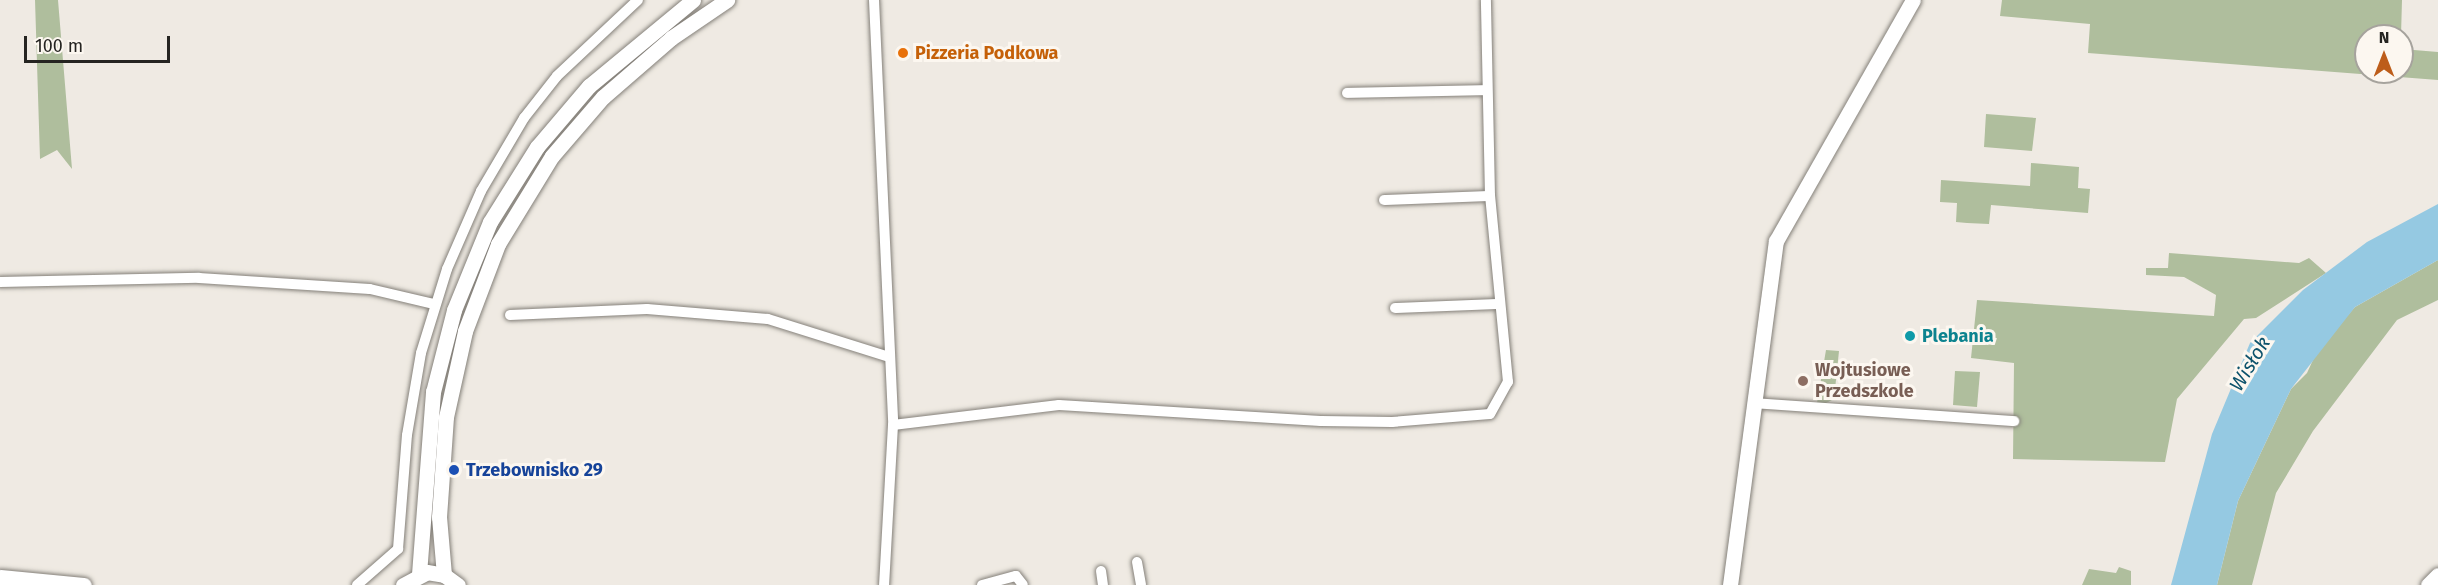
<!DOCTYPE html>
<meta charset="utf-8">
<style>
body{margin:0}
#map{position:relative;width:2438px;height:585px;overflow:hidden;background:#efeae3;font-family:"Fira Sans",sans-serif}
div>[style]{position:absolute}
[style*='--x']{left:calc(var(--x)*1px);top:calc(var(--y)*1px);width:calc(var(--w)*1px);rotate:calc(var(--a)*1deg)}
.green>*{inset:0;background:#afbe9d}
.water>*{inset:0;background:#95c9e2}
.roads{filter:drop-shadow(0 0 2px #848079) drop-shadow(0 0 2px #848079)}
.street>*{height:10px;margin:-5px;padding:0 5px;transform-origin:5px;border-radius:5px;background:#fff}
.secondary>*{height:15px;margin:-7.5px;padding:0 7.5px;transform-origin:7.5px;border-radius:7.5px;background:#fff}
.dots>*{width:16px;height:16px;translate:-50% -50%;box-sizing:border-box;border:3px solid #fcf7f0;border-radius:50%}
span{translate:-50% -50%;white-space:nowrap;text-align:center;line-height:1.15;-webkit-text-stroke:6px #fcf7f0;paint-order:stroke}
.food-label{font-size:18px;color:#c56008;font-weight:700}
.left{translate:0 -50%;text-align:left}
.culture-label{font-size:18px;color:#0d838f;font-weight:700}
.education-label{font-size:18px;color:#785e54;font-weight:700}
.transit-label{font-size:18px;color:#164399;font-weight:700}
.water-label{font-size:20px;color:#0c526b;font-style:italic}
.north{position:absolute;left:2354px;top:24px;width:60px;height:60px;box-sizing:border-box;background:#fcf7f0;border:2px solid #a6a39d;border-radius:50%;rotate:0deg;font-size:16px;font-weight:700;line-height:24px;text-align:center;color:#252421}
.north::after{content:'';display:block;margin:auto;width:21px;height:27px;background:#bd5d1a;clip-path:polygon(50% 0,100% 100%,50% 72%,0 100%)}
.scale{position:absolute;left:24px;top:36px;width:146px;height:27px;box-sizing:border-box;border:3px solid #252421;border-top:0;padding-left:8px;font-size:18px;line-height:21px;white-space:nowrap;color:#252421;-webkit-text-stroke:4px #fcf7f0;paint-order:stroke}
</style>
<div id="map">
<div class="green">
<i style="clip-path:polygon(35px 0,58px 0,72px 169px,57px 150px,40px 159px)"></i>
<i style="clip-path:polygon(2002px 0,2402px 0,2401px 36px,2366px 36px,2366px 72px,2402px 72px,2402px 49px,2438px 52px,2438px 80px,2088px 53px,2090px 24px,2000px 16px)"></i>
<i style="clip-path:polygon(1986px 114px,2036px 118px,2032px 151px,1984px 147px)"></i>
<i style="clip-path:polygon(2031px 163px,2079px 167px,2078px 188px,2090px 189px,2088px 213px,1991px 205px,1989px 224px,1967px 223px,1956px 222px,1957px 203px,1940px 202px,1941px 180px,2030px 186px)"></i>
<i style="clip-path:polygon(2169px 253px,2299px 263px,2309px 258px,2326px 273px,2256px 318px,2244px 319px,2177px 399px,2165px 462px,2013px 459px,2014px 363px,1971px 358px,1977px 300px,2214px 316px,2216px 295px,2184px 277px,2146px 275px,2146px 268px,2168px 268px)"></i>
<i style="clip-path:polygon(2438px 260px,2438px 300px,2397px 320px,2313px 431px,2276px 493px,2252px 585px,2217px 585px,2238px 501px,2291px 389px,2307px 373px,2318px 349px,2355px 307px)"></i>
<i style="clip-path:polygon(1826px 350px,1839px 351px,1834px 399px,1824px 404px,1817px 403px)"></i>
<i style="clip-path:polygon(1955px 371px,1980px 372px,1977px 407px,1953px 405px)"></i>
<i style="clip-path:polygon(2119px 567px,2131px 571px,2131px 585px,2082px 585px,2089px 569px,2116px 573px)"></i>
</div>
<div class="water">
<i style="clip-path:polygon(2438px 204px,2438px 260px,2355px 307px,2291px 389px,2238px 501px,2217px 585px,2171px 585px,2212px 434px,2250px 343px,2303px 290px,2367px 242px)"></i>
</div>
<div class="roads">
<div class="street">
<i style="--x:874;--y:0;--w:425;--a:87.4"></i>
<i style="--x:893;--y:425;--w:160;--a:93.2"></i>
<i style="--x:1347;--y:93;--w:140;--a:-1.2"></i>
<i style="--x:1384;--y:200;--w:106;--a:-2.2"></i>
<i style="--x:0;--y:282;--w:199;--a:-1.2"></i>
<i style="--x:199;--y:278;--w:171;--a:3.7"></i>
<i style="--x:370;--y:289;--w:66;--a:13.2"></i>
<i style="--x:1395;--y:308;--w:103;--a:-2.2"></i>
<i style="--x:510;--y:315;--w:137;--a:-2.5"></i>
<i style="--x:647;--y:309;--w:121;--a:4.7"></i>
<i style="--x:768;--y:319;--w:127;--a:17.4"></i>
<i style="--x:1754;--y:403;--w:261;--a:4"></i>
<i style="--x:893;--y:425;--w:167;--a:-6.9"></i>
<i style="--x:1059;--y:405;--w:262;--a:3.5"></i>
<i style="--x:1321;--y:421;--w:71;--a:0.8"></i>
<i style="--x:1392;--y:422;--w:98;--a:-4.7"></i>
<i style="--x:1490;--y:414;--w:37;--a:-61"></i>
<i style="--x:1508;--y:382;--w:187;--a:-95.5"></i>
<i style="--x:1490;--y:196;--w:196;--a:-91.2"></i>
<i style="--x:1137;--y:562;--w:23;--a:80"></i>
<i style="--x:1101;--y:571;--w:14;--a:82"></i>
<i style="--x:357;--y:585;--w:55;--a:-41.3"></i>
<i style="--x:398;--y:549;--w:114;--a:-85.5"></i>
<i style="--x:407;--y:435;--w:83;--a:-80.3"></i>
<i style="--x:421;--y:353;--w:88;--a:-72.8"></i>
<i style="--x:447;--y:269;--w:85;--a:-66.4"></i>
<i style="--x:481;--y:191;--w:85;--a:-59.5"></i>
<i style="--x:524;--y:118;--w:53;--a:-51.8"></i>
<i style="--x:557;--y:76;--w:111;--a:-43.2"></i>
<i style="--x:982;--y:585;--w:35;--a:-15"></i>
<i style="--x:1016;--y:576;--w:11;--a:52"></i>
</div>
<div class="secondary">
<i style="--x:419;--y:574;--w:183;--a:-85.6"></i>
<i style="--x:433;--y:392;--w:85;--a:-75.6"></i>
<i style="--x:454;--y:310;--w:95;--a:-67.8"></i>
<i style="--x:490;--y:222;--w:89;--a:-57.9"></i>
<i style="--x:537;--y:147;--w:80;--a:-49.6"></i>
<i style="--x:589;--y:86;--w:135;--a:-39.6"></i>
<i style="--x:444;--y:575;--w:58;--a:-94.9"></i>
<i style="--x:439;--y:517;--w:100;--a:-86"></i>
<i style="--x:446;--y:417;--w:88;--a:-77.5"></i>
<i style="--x:465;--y:331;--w:93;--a:-69.2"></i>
<i style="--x:498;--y:244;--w:103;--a:-58.5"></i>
<i style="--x:552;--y:156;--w:78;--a:-49.2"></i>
<i style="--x:603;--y:97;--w:90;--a:-40.9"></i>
<i style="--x:671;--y:38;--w:68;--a:-34.2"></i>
<i style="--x:0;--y:577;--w:84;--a:5.4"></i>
<i style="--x:403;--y:585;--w:27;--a:-28"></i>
<i style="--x:427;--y:572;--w:17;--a:10"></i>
<i style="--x:444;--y:575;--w:17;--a:36"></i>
<i style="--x:1730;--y:585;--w:347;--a:-82.4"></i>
<i style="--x:1776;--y:241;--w:277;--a:-60.4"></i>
<i style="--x:2428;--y:585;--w:14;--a:-45"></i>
</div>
</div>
<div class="dots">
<i style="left:903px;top:53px;background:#e8710a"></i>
<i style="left:1910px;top:336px;background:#0f9aa8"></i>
<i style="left:1803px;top:381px;background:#8d6e63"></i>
<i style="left:454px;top:470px;background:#1a4fb4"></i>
</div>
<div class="food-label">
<span class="left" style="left:915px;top:53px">Pizzeria Podkowa</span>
</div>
<div class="culture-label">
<span class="left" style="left:1922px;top:336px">Plebania</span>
</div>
<div class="education-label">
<span class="left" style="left:1815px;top:381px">Wojtusiowe<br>Przedszkole</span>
</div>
<div class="transit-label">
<span class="left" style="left:466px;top:470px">Trzebownisko 29</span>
</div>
<div class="water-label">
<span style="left:2250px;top:364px;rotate:-59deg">Wisłok</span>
</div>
<div class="north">N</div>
<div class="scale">100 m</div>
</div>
